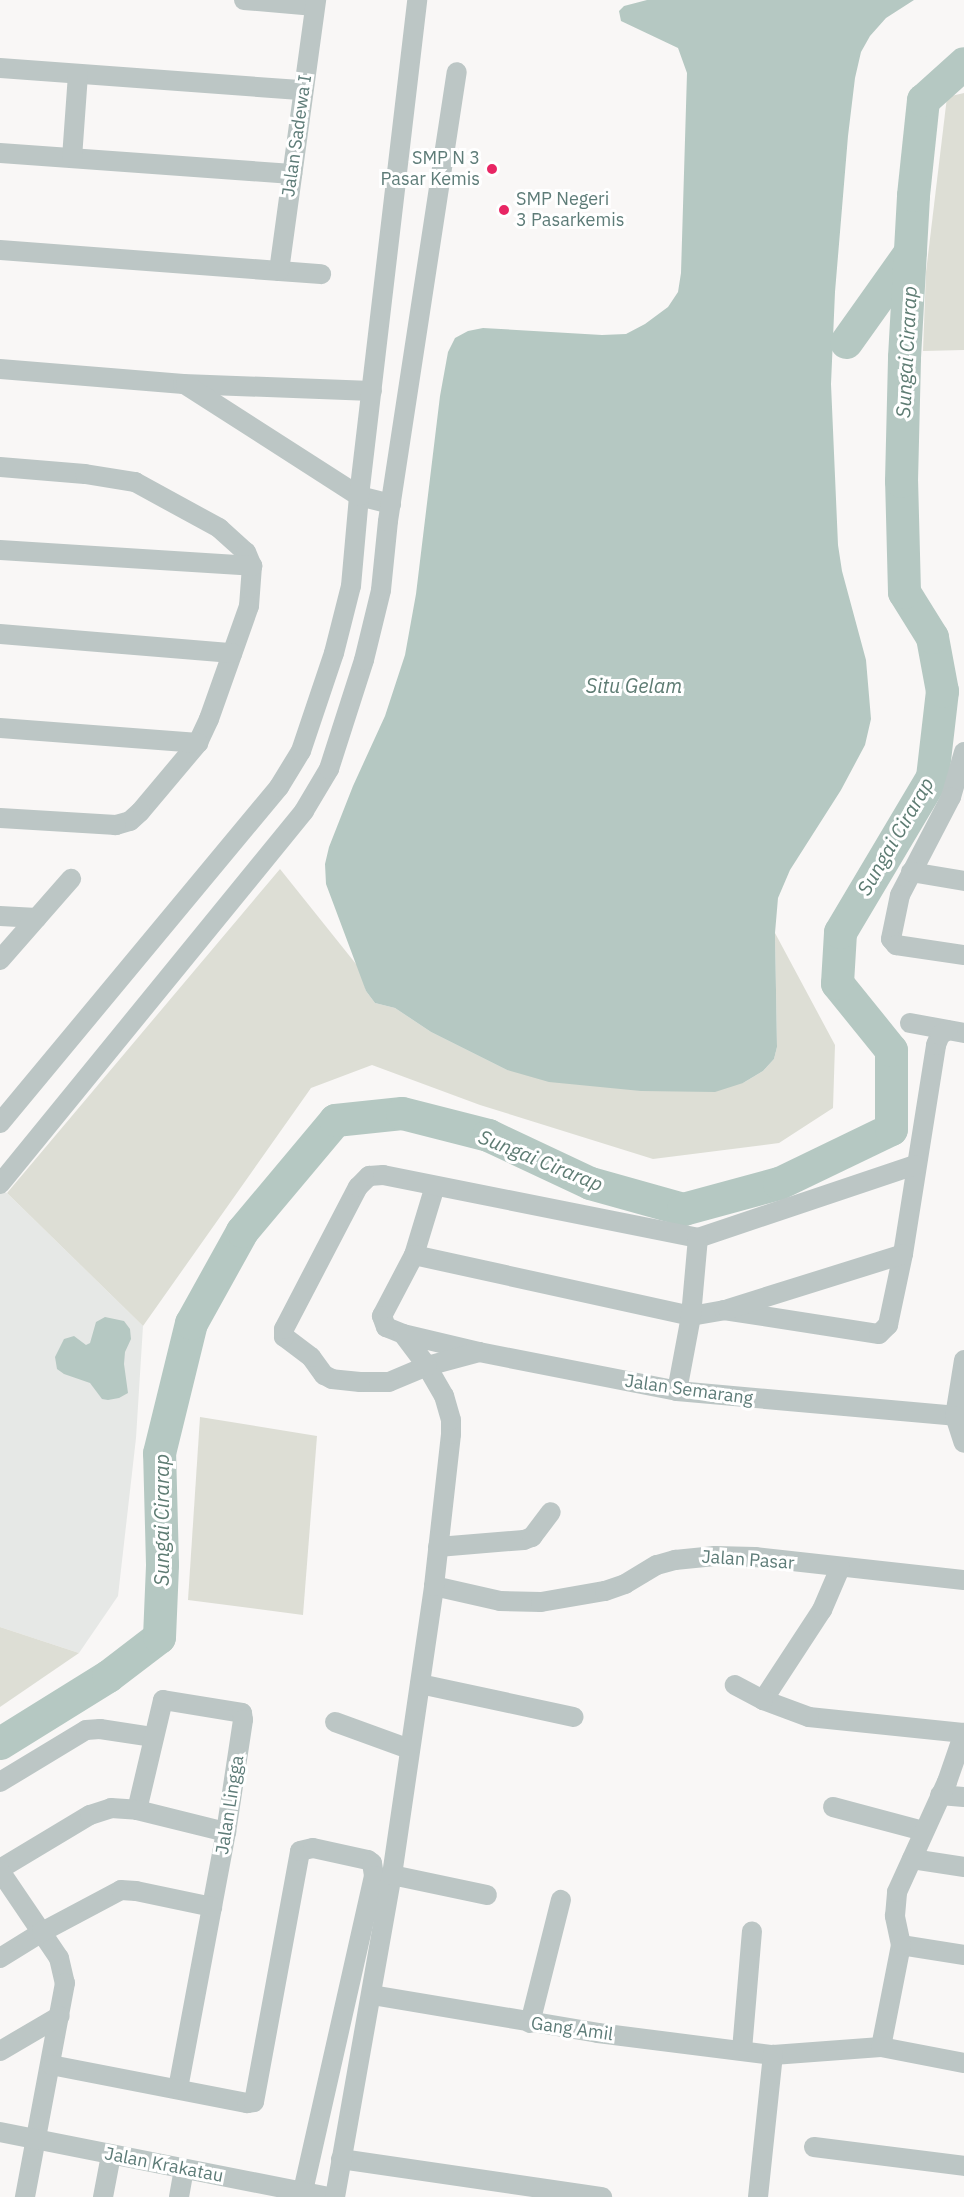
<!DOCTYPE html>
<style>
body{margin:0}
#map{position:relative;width:964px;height:2197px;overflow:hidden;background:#f9f7f6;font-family:"IBM Plex Sans",sans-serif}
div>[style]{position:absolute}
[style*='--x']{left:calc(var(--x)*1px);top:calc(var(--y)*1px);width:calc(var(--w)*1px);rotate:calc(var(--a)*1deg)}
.built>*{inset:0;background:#e6e8e6}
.green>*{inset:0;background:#ddded5}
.water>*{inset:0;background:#b5c8c2}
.river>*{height:33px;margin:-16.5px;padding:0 16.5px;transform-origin:16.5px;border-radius:16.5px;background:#b5c8c2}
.street>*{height:20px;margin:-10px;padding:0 10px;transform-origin:10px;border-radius:10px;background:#bcc6c5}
.dots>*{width:16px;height:16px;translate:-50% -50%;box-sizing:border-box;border:3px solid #fff;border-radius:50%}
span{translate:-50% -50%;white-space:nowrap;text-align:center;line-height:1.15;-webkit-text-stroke:6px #fff;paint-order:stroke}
.street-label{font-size:18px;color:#5e7c78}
.poi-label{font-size:18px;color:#5e7c78}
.right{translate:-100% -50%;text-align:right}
.left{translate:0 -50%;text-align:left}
.water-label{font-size:20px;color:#5e7c73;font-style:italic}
</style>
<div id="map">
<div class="built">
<i style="clip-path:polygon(0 1190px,7px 1193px,143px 1326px,136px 1438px,118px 1596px,79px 1653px,0 1627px)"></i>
</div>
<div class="green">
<i style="clip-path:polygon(964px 93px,964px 350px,923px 351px,926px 272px,947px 97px)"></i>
<i style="clip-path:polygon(280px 869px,360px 969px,366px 991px,375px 1003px,395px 1008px,431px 1032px,507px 1070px,743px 1083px,763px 1071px,774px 1059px,777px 1047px,775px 933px,835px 1045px,833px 1108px,779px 1143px,653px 1159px,480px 1105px,372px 1065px,311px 1088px,143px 1326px,7px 1193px)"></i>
<i style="clip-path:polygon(200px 1417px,317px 1436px,303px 1615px,188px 1600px)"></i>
<i style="clip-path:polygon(0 1627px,79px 1653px,0 1707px)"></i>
</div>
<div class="water">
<i style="clip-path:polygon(647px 0,914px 0,886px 18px,870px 36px,861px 52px,855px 78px,848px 136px,835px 292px,831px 384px,838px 545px,842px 571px,866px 660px,871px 719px,865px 745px,841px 790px,790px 870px,778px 898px,775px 933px,777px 1047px,774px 1059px,763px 1071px,743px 1083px,715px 1092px,641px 1091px,549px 1082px,507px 1070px,431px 1032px,395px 1008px,375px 1003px,366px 991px,326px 884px,325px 864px,329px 847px,353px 786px,385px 716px,405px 655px,416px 594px,440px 396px,448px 352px,455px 338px,468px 331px,483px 328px,602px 335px,626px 334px,645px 324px,668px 307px,678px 292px,681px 273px,687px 73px,678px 48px,621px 21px,619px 11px,624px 6px)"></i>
<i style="clip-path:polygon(105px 1317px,124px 1321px,130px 1329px,131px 1339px,125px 1352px,124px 1364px,128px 1393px,119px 1398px,108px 1400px,102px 1399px,90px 1383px,64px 1374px,57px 1369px,55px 1357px,64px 1339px,74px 1336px,86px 1345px,90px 1343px,96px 1322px)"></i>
</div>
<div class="river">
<i style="--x:846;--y:342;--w:110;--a:-54.6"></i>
<i style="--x:0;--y:1743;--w:127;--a:-31.8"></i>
<i style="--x:108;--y:1676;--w:64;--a:-37.4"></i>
<i style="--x:159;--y:1637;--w:73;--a:-87.6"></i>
<i style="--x:162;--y:1564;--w:111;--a:-91.5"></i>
<i style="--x:159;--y:1453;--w:134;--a:-76.2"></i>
<i style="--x:191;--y:1323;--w:105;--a:-61"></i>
<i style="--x:242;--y:1231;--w:145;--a:-50"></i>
<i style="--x:335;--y:1120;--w:67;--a:-6"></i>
<i style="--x:402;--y:1113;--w:89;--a:14.3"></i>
<i style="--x:488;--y:1135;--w:113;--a:25.2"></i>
<i style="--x:590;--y:1183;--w:97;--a:15.6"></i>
<i style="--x:683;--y:1209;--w:99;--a:-15.2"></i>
<i style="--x:779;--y:1183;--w:124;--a:-25.7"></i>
<i style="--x:891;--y:1129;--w:79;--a:-90"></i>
<i style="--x:891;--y:1050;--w:86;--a:-128.9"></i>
<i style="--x:837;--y:983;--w:51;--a:-86.6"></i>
<i style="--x:840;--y:932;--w:180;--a:-59.3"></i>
<i style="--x:932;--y:777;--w:87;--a:-83.4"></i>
<i style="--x:942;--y:691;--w:55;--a:-100.5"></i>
<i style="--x:932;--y:637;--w:53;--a:-121.9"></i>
<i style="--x:904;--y:592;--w:111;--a:-91.5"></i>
<i style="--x:901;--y:481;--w:124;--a:-88.6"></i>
<i style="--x:904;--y:357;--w:162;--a:-86.8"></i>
<i style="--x:913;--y:195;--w:96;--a:-84"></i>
<i style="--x:923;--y:100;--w:55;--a:-42.1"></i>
</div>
<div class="street">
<i style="--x:244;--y:0;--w:71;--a:4.8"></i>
<i style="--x:0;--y:68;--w:304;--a:4.2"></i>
<i style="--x:0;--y:153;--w:293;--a:4.1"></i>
<i style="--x:72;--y:158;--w:84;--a:-85.9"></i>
<i style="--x:0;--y:250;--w:322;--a:4.3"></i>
<i style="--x:279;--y:271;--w:274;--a:-82.2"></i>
<i style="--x:0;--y:369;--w:184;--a:4.7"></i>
<i style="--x:183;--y:384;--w:189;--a:2.1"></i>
<i style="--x:186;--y:385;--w:206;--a:32.7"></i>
<i style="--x:359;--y:496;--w:33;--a:14"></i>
<i style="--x:0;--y:467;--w:85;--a:4.7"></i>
<i style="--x:85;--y:474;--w:51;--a:9.1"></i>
<i style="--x:135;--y:482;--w:96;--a:28.7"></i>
<i style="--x:219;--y:528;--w:36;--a:42"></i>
<i style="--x:246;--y:552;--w:15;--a:67"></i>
<i style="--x:252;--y:566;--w:40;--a:94.3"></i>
<i style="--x:249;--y:606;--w:120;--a:109.5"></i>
<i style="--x:209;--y:719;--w:26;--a:115"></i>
<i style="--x:198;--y:743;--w:90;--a:130"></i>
<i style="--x:140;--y:812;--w:13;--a:138"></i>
<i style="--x:130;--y:821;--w:15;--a:164"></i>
<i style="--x:116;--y:825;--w:116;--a:-176.5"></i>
<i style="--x:0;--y:550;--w:253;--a:3.6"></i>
<i style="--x:0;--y:634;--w:233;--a:4.7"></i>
<i style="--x:0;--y:728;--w:199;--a:4.3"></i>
<i style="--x:964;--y:752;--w:47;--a:106.1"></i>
<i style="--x:951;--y:797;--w:110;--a:117.5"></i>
<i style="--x:900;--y:895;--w:45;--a:101.6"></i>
<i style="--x:891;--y:939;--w:8;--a:50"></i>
<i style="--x:896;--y:945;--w:69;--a:8.4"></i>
<i style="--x:911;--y:872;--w:54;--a:9.6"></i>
<i style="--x:0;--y:916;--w:37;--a:3"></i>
<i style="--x:0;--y:960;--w:108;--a:-48.8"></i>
<i style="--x:910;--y:1023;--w:55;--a:10.5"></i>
<i style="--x:0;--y:1123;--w:437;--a:-50.3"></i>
<i style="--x:279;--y:787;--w:42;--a:-58.6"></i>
<i style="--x:301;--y:751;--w:103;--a:-71.4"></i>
<i style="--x:334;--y:653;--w:69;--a:-75.8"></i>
<i style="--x:351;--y:586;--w:90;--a:-84.9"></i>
<i style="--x:359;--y:496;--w:499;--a:-83.3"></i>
<i style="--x:0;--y:1184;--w:481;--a:-50.8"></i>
<i style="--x:304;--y:811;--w:49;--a:-59.2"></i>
<i style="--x:329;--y:769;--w:114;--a:-72.2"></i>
<i style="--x:364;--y:660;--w:72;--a:-76.3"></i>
<i style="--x:381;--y:590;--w:69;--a:-84.2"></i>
<i style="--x:388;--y:521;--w:454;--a:-81.3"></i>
<i style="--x:435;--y:1186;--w:72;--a:106.9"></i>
<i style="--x:414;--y:1255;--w:69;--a:117.7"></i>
<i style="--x:382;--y:1316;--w:12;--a:70"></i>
<i style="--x:386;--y:1327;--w:18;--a:22"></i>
<i style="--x:403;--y:1334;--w:78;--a:13.3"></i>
<i style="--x:479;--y:1352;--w:202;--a:11.1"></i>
<i style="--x:677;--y:1391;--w:279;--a:5.1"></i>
<i style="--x:414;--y:1255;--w:284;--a:12.4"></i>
<i style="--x:691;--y:1316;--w:34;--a:-10"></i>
<i style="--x:724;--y:1310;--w:157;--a:8.8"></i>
<i style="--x:879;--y:1334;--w:13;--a:-45"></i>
<i style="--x:888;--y:1325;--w:73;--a:-78.1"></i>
<i style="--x:903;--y:1254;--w:212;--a:-81"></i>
<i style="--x:936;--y:1045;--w:11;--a:-68"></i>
<i style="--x:940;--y:1035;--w:9;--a:-32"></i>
<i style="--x:728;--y:1309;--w:183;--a:-17.4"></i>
<i style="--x:479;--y:1352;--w:54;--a:164.9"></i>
<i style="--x:427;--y:1366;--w:41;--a:157.2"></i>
<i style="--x:389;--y:1382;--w:29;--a:180"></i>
<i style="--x:360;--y:1382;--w:28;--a:-174"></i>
<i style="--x:332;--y:1379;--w:9;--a:-153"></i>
<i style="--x:324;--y:1375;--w:22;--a:-126"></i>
<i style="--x:311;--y:1357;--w:34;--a:-143"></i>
<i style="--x:284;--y:1337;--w:8;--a:-90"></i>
<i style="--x:284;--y:1329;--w:160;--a:-62.5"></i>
<i style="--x:358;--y:1187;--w:16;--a:-45"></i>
<i style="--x:369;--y:1176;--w:14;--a:-4"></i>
<i style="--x:383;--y:1175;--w:321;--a:11.3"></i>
<i style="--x:698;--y:1238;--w:229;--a:-18.6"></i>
<i style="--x:964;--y:1360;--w:57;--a:99.1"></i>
<i style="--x:955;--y:1416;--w:28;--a:72"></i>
<i style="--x:677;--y:1391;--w:76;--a:-79.4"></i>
<i style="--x:691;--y:1316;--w:78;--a:-84.9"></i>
<i style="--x:438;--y:1547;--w:86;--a:-4.7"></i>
<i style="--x:524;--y:1540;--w:9;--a:-21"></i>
<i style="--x:532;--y:1537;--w:31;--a:-53"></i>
<i style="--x:434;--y:1586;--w:68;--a:12.8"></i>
<i style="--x:500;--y:1601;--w:41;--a:1.4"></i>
<i style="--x:541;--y:1602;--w:65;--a:-9.8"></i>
<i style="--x:605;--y:1591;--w:21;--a:-19"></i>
<i style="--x:625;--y:1584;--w:37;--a:-31"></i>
<i style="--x:657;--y:1565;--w:19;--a:-16"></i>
<i style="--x:675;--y:1560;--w:40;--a:-5.7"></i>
<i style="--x:715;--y:1556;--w:40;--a:1.4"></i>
<i style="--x:755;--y:1557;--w:210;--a:6.3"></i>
<i style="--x:420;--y:1684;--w:157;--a:12.1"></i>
<i style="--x:763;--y:1700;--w:108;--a:-56.8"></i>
<i style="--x:822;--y:1610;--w:46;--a:-66.8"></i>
<i style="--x:335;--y:1722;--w:79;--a:20"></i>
<i style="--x:0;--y:1782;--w:100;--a:-31.2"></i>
<i style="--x:86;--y:1730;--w:14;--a:-4"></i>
<i style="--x:100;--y:1729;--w:54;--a:8.6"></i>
<i style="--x:940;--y:1795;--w:24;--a:5"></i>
<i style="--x:833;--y:1807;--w:93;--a:14.9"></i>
<i style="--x:137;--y:1810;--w:113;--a:-76.7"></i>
<i style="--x:163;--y:1700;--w:80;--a:9.3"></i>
<i style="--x:242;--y:1713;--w:7;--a:82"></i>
<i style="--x:243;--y:1720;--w:113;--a:98.6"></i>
<i style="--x:226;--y:1832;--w:260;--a:100.6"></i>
<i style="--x:912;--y:1859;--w:53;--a:8.7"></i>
<i style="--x:0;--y:1869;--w:105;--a:-31"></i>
<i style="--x:90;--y:1815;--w:22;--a:-18"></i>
<i style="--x:111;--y:1808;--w:26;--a:4"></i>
<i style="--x:137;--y:1810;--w:92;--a:13.9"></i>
<i style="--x:0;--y:1871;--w:105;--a:55.9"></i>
<i style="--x:59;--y:1958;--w:26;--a:77"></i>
<i style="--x:65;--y:1983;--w:218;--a:100.6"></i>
<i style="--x:392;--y:1875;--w:97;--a:11.9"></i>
<i style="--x:901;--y:1945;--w:64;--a:9"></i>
<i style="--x:0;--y:1958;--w:49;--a:-31.8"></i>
<i style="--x:42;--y:1932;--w:89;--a:-28"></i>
<i style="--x:121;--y:1890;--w:15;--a:4"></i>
<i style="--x:136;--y:1891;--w:78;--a:11.9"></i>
<i style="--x:372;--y:1995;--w:229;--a:9.5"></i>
<i style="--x:598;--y:2033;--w:176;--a:7.2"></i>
<i style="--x:773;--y:2055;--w:108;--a:-4.2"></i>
<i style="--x:881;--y:2047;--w:104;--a:-78.9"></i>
<i style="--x:901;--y:1945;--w:30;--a:-102"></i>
<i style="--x:895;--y:1916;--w:24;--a:-85"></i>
<i style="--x:897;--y:1892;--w:121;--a:-65.6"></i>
<i style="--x:947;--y:1782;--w:52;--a:-70.9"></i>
<i style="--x:964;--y:1733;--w:156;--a:-174.1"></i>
<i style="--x:809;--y:1717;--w:49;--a:-159.7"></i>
<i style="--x:763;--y:1700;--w:32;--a:-152"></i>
<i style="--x:530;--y:2023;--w:127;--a:-75.9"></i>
<i style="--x:881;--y:2047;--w:85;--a:10.9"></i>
<i style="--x:742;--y:2050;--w:119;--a:-85.2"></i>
<i style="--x:0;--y:2051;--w:69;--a:-30.3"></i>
<i style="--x:51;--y:2065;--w:200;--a:11"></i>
<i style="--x:247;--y:2103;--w:7;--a:-8"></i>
<i style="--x:254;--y:2102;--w:255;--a:-79.6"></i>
<i style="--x:300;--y:1851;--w:13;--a:-13"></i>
<i style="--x:313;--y:1848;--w:56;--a:12.3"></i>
<i style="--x:368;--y:1860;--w:5;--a:37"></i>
<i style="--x:372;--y:1863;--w:13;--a:81"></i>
<i style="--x:374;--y:1876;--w:324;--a:102.7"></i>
<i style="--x:0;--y:2132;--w:334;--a:11.2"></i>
<i style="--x:814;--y:2147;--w:151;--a:7.2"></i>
<i style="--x:341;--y:2159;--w:264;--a:8.3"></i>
<i style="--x:103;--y:2197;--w:43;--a:-79.2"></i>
<i style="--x:179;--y:2197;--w:28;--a:-80"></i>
<i style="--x:335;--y:2197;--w:327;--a:-80"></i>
<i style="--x:392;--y:1875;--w:292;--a:-81.7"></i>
<i style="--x:434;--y:1586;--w:153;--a:-83.6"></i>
<i style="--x:451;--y:1434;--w:14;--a:-90"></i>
<i style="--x:451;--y:1420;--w:25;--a:-106"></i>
<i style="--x:444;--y:1396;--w:34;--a:-120"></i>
<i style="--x:427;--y:1366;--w:40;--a:-127"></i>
<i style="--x:758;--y:2197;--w:143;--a:-84"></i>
</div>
<div class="dots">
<i style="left:492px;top:169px;background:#e82664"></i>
<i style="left:504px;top:210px;background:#e82664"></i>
</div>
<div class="street-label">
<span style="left:297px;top:136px;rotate:-82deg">Jalan Sadewa I</span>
<span style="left:689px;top:1390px;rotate:8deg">Jalan Semarang</span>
<span style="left:748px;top:1560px;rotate:4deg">Jalan Pasar</span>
<span style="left:230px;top:1805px;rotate:-81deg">Jalan Lingga</span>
<span style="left:572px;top:2029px;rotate:8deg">Gang Amil</span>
<span style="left:164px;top:2165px;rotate:11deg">Jalan Krakatau</span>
</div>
<div class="poi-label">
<span class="right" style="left:480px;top:169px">SMP N 3<br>Pasar Kemis</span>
<span class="left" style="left:516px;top:210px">SMP Negeri<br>3 Pasarkemis</span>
</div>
<div class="water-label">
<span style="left:906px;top:352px;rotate:-87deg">Sungai Cirarap</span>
<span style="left:634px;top:685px">Situ Gelam</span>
<span style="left:895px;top:836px;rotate:-60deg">Sungai Cirarap</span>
<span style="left:541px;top:1160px;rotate:22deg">Sungai Cirarap</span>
<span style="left:161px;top:1520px;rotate:-90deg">Sungai Cirarap</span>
</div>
</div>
